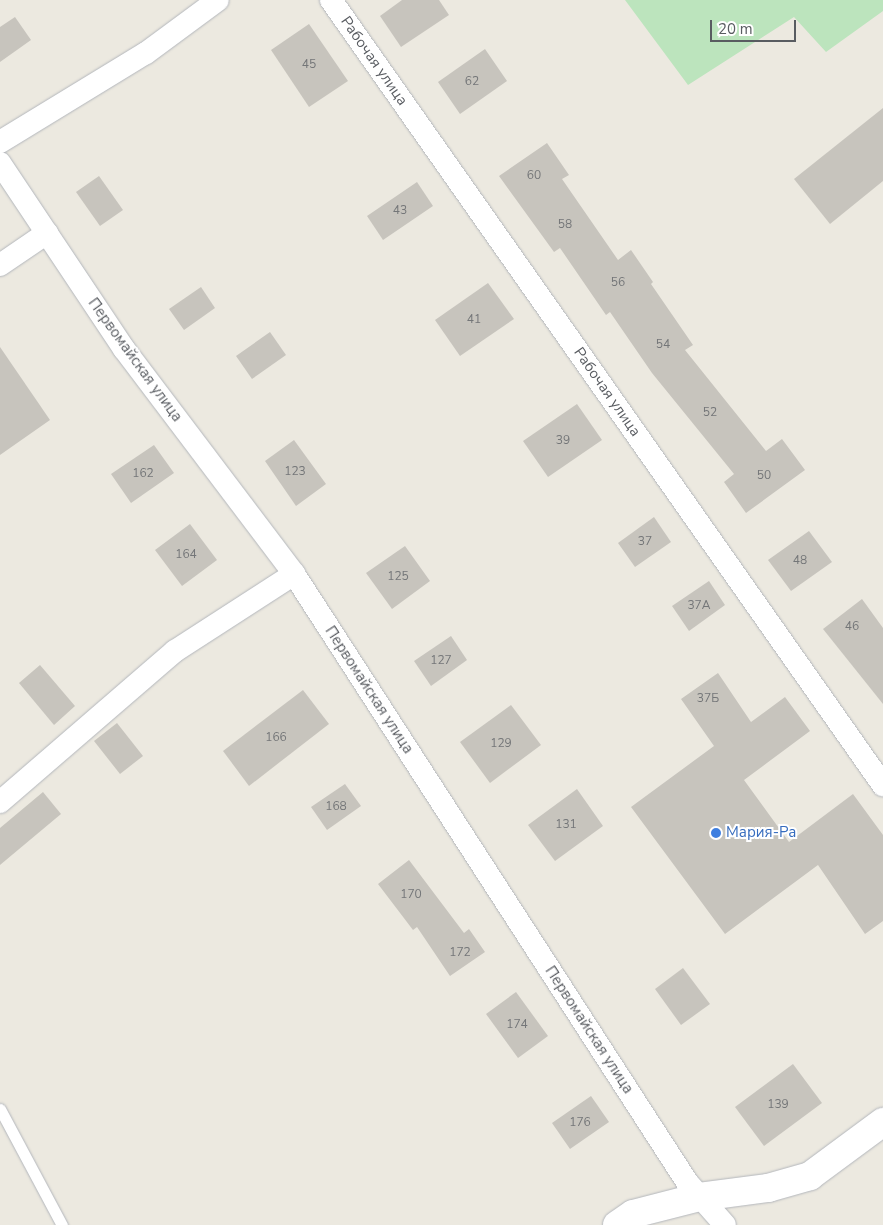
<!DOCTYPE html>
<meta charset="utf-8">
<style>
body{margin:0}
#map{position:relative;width:883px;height:1225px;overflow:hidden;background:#ece9e0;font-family:"Nunito Sans",sans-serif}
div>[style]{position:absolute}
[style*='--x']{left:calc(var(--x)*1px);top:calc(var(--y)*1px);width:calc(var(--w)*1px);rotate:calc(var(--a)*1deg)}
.green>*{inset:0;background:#bce4bd}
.building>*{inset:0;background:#c7c4bd}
.roads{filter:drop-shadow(0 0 1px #b3b6bb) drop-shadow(0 0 1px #b3b6bb)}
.service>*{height:11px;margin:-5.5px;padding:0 5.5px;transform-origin:5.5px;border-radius:5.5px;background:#fff}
.minor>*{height:22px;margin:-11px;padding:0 11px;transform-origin:11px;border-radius:11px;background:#fff}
.tertiary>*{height:28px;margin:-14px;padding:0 14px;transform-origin:14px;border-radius:14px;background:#fff}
.dots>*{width:14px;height:14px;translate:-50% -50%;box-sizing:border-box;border:2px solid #fff;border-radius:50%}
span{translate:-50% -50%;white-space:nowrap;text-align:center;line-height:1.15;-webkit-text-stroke:4px #fff;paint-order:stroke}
.number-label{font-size:12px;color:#747678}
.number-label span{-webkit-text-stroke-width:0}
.street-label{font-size:15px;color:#595c61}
.shop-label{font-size:15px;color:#366cbe}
.left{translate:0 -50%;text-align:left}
.scale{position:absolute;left:710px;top:20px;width:86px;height:22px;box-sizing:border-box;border:2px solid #595c61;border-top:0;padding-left:6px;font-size:15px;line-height:18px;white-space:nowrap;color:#595c61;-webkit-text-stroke:4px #fff;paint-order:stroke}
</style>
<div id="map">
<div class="green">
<i style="clip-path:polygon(625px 0,883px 0,883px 11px,826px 52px,794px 17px,688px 85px)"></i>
</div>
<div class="building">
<i style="clip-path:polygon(402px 0,439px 0,449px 15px,401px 47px,380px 16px)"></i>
<i style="clip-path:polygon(15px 17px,31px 40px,0 62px,0 27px)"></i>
<i style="clip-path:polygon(309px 24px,348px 81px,309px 107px,271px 50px)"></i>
<i style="clip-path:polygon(485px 49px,507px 81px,460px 114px,438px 82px)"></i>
<i style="clip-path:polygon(883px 108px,883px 181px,830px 224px,794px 179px)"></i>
<i style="clip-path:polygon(547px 143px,569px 175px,562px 179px,618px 260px,631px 250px,653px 282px,651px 284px,693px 345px,685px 350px,766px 451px,782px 439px,805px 470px,746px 513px,724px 482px,734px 474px,652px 373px,610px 312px,606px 315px,560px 248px,554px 252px,499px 176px)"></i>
<i style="clip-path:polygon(99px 176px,123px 210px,100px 226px,76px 192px)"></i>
<i style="clip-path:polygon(417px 182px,433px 206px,383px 240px,367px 216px)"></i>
<i style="clip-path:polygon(488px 283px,514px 319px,460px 356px,435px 320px)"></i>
<i style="clip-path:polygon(201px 287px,215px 308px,184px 330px,169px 309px)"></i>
<i style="clip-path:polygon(270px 332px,286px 355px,252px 379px,236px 356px)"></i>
<i style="clip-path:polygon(0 347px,50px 420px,0 455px)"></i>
<i style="clip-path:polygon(577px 404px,602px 440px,548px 477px,523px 441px)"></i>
<i style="clip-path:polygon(294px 440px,326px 484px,296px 506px,265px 461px)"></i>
<i style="clip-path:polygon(154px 445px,174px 473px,131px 503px,111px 474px)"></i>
<i style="clip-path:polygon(654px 517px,671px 542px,635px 567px,618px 543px)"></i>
<i style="clip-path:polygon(190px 524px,217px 560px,182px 586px,155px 550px)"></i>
<i style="clip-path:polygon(809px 531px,832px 562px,791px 591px,768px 560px)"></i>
<i style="clip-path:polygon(405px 546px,430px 581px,392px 609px,366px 573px)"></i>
<i style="clip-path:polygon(709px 581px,725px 605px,689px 631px,672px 606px)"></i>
<i style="clip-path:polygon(862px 599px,883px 628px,883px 704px,823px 629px)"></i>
<i style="clip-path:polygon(451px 636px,467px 660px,431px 686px,414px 661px)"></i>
<i style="clip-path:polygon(40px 665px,75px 706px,54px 725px,19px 683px)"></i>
<i style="clip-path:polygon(718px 673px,751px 722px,785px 697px,810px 731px,744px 780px,789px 842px,853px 794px,883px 835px,883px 921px,865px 934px,818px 865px,725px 934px,631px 807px,714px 746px,681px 699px)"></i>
<i style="clip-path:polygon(303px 690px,329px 724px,249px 786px,223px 751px)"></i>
<i style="clip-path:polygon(511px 705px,541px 745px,490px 783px,460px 742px)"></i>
<i style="clip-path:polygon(117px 723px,143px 756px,120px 774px,94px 741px)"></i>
<i style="clip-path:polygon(345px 784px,361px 806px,327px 830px,311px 807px)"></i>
<i style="clip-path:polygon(577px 789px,603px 826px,555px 861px,528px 825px)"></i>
<i style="clip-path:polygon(43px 792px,61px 814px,0 865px,0 828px)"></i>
<i style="clip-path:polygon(409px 860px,464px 933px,469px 929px,485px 952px,450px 976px,417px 927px,413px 930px,378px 884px)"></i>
<i style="clip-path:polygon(683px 968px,710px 1004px,681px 1025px,655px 989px)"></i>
<i style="clip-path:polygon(516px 992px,548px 1036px,518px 1058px,486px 1014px)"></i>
<i style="clip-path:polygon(793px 1064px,822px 1103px,764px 1146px,735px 1107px)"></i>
<i style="clip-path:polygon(591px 1096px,609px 1122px,570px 1149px,552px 1123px)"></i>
</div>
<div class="roads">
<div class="service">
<i style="--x:0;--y:1109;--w:132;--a:61.9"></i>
</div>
<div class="minor">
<i style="--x:331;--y:0;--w:960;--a:54.89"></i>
<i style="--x:0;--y:142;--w:171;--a:-31.4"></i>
<i style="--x:146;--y:53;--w:89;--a:-36.4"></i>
<i style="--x:0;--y:163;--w:224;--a:56.3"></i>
<i style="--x:124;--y:349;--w:282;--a:52.9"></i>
<i style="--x:294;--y:574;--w:724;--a:57.12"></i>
<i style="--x:687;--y:1182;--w:57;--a:48.5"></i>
<i style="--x:0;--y:265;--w:57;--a:-34.2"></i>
<i style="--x:0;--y:802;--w:231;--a:-40.8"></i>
<i style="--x:175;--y:651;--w:142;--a:-32.9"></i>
</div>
<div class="tertiary">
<i style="--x:617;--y:1225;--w:19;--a:-35"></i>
<i style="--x:633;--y:1214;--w:68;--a:-14.4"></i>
<i style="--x:699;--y:1197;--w:70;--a:-7.4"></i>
<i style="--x:768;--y:1188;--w:44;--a:-15.9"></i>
<i style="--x:810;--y:1176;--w:91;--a:-36.5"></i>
</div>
</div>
<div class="dots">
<i style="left:716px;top:833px;background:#3f7fe0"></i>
</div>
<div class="number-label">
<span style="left:309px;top:65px">45</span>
<span style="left:472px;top:82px">62</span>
<span style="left:534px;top:176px">60</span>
<span style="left:400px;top:211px">43</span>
<span style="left:565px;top:225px">58</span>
<span style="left:618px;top:283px">56</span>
<span style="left:474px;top:320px">41</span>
<span style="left:663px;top:345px">54</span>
<span style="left:710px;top:413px">52</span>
<span style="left:563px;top:441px">39</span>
<span style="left:295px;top:472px">123</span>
<span style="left:143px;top:474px">162</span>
<span style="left:764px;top:476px">50</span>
<span style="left:645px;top:542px">37</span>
<span style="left:186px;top:555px">164</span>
<span style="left:800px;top:561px">48</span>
<span style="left:398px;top:577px">125</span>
<span style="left:699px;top:606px">37А</span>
<span style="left:852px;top:627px">46</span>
<span style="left:441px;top:661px">127</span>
<span style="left:708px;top:699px">37Б</span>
<span style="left:276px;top:738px">166</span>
<span style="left:501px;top:744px">129</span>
<span style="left:336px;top:807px">168</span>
<span style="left:566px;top:825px">131</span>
<span style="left:411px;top:895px">170</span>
<span style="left:460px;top:953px">172</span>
<span style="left:517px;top:1025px">174</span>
<span style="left:778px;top:1105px">139</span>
<span style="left:580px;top:1123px">176</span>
</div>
<div class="street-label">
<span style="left:374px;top:61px;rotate:55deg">Рабочая улица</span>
<span style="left:135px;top:360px;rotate:54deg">Первомайская улица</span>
<span style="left:607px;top:392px;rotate:55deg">Рабочая улица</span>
<span style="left:369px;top:690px;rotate:57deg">Первомайская улица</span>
<span style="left:589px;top:1030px;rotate:57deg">Первомайская улица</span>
</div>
<div class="shop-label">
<span class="left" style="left:726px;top:833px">Мария-Ра</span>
</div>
<div class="scale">20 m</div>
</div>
